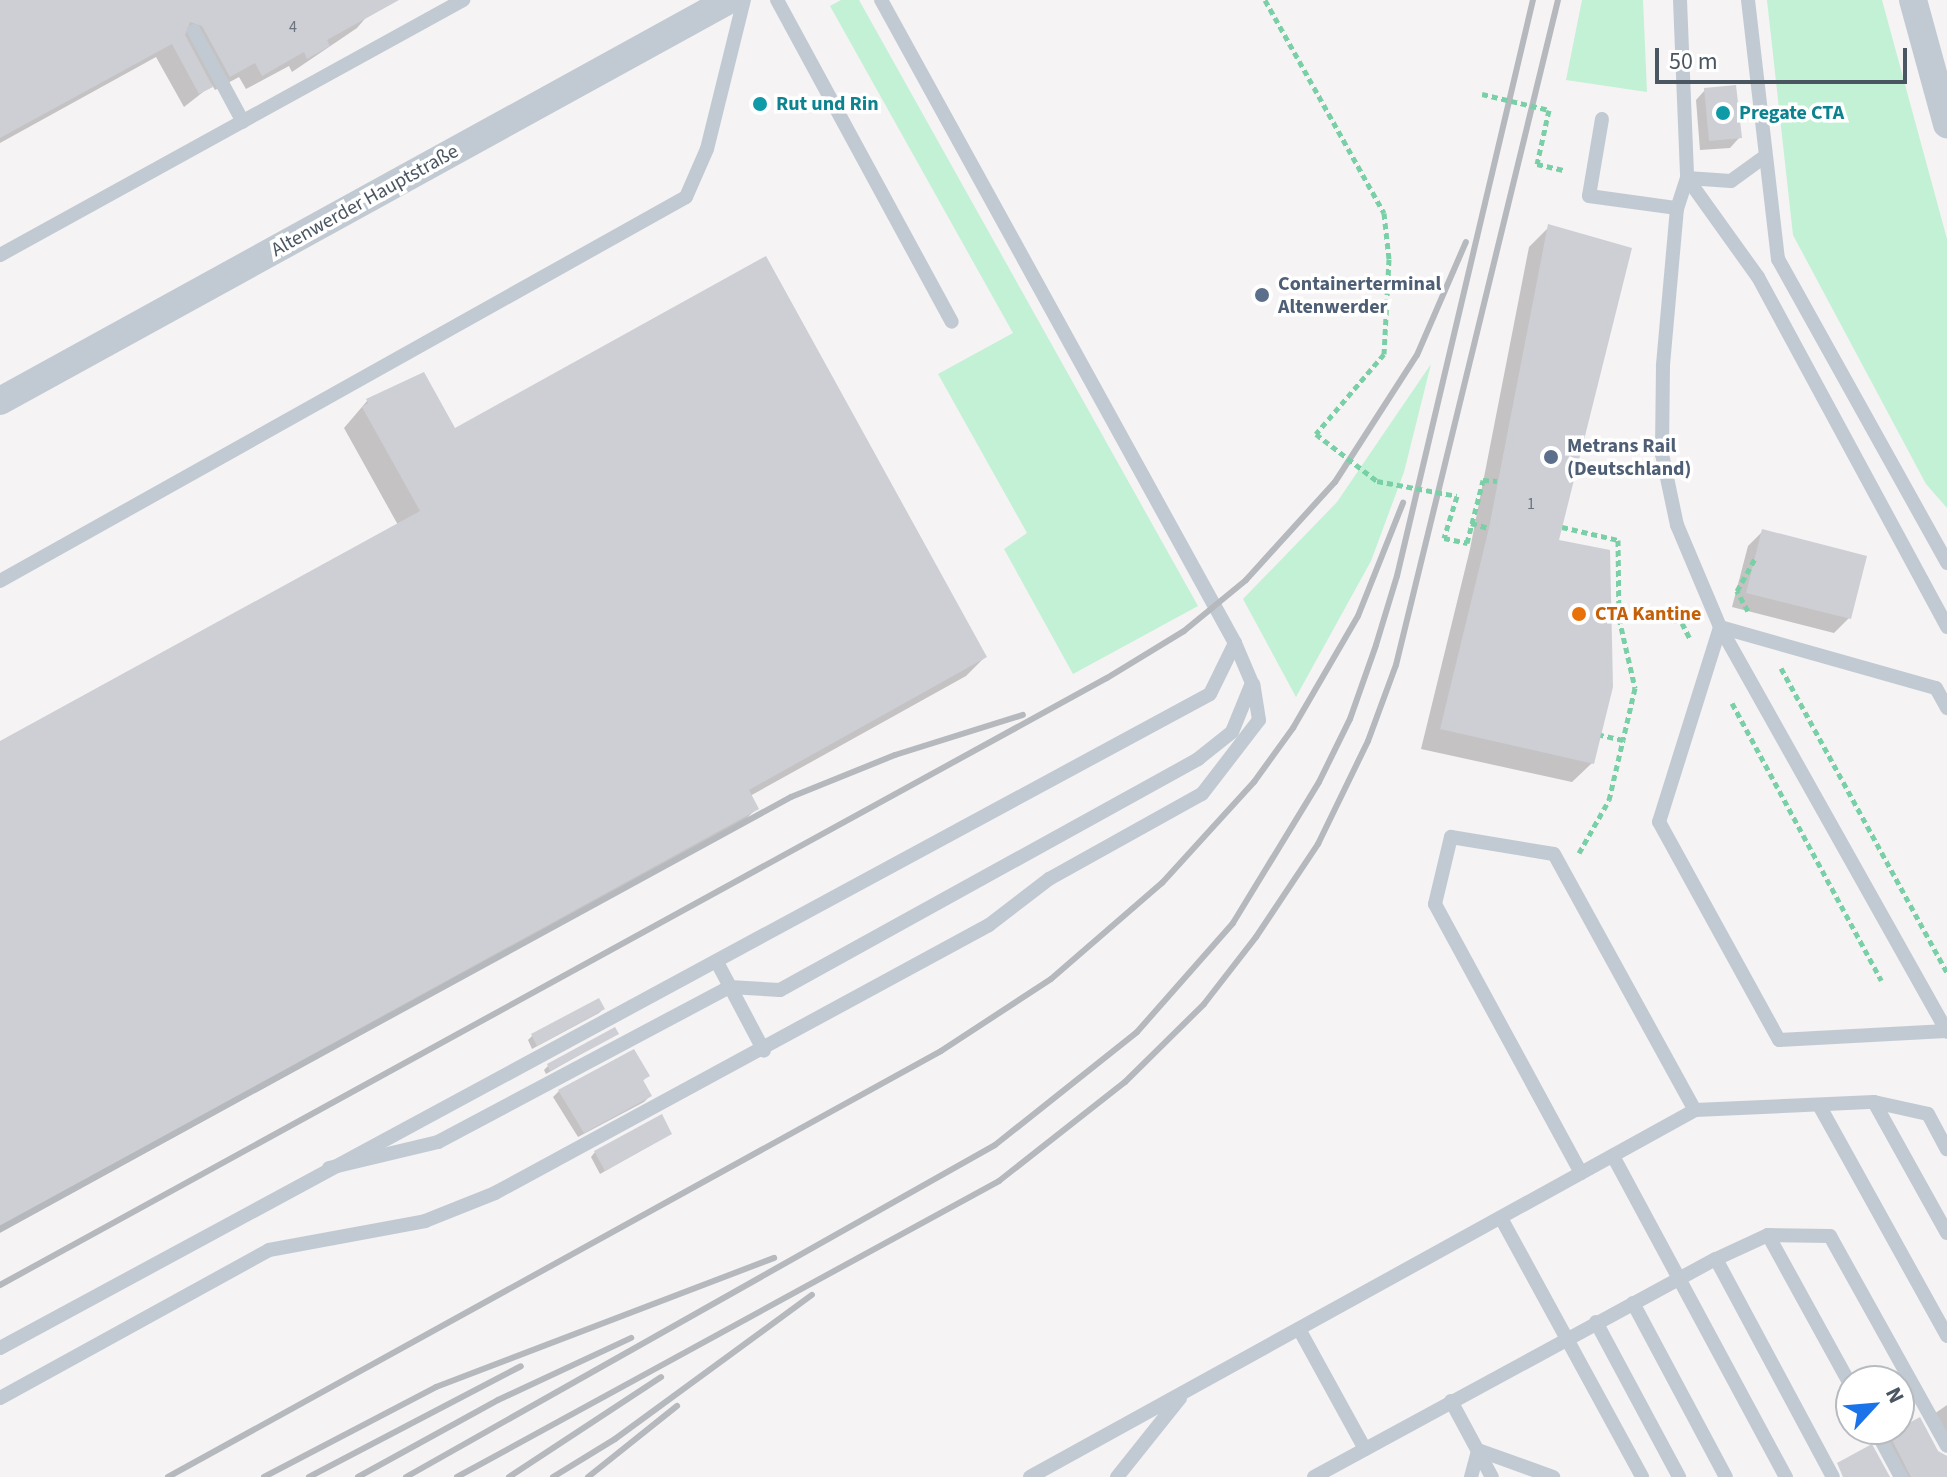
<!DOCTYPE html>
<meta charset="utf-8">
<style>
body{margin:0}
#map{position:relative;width:1947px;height:1477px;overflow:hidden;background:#f5f3f3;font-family:"Source Sans 3",sans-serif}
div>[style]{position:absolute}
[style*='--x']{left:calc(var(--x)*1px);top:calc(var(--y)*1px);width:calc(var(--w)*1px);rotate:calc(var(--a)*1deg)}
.green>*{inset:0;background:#c3f1d5}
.shadow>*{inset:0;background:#0003}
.building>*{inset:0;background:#cdcfd5}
.path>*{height:5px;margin-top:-2.5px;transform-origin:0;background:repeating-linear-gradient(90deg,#7ad0a6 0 6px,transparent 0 10px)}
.service>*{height:14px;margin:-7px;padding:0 7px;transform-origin:7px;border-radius:7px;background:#c1cad2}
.minor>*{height:28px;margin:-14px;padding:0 14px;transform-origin:14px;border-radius:14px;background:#c1cad2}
.rail>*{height:6px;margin:-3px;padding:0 3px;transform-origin:3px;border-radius:3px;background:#b5b8bd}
.path-bridge>*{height:5px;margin-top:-2.5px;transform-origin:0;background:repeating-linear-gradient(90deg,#7ad0a6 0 6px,transparent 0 10px)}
.dots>*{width:22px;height:22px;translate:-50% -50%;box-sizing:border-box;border:4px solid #fff;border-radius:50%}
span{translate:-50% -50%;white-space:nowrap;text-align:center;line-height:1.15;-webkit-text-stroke:7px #fff;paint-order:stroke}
.number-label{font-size:16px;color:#6b747e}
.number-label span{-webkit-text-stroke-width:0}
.culture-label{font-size:20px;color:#0d838f;font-weight:700}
.left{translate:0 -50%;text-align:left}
.street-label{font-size:20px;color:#4a5661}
.service-label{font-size:20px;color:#4e5e75;font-weight:700}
.food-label{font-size:20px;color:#c56008;font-weight:700}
.north{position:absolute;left:1835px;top:1365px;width:80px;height:80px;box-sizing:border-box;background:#fff;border:2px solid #b7bbc0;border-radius:50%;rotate:64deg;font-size:22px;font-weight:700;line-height:32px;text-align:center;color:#4a5661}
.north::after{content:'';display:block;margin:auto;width:28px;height:36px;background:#1a73e8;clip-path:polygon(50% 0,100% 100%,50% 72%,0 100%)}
.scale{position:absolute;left:1655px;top:48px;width:252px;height:36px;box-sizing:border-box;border:4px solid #4a5661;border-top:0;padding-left:10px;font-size:24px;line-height:28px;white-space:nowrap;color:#4a5661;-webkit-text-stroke:6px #fff;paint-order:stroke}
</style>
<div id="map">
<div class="green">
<i style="clip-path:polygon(841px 0,859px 0,1198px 606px,1073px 674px,1004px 549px,1027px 533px,938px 374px,1013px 333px,830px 6px)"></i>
<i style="clip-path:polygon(1582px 0,1643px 0,1647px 92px,1566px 80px)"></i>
<i style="clip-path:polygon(1767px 0,1882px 0,1947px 239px,1947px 508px,1926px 484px,1793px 235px)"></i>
<i style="clip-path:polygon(1431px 364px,1404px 472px,1371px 561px,1296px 697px,1243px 599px,1337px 502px)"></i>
</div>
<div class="shadow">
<i style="clip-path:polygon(0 0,381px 0,357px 28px,292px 72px,289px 66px,246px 89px,239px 77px,215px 90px,212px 85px,184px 107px,156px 57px,0 143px)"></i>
<i style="clip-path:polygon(1705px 90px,1739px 138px,1730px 148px,1700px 150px,1696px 100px)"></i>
<i style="clip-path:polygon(1549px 227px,1557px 541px,1592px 763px,1572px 782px,1421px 749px,1470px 549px,1529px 247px)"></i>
<i style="clip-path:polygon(423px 375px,454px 430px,985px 657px,966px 676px,750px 796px,756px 809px,737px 828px,0 1233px,0 744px,398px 525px,344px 428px,367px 401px)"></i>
<i style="clip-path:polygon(1763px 531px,1849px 618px,1834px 633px,1732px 607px,1748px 546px)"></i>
<i style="clip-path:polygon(598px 1001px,603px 1009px,599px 1013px,532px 1049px,528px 1040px,532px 1036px)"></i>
<i style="clip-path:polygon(616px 1034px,546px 1074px,544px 1070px,548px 1066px)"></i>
<i style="clip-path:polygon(647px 1076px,642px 1082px,650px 1096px,644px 1102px,578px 1137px,553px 1097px,559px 1091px)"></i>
<i style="clip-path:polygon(670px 1134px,600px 1174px,591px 1157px,595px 1152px)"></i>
<i style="clip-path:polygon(1947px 1405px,1947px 1437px,1934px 1414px)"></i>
<i style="clip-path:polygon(1890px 1436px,1947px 1456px,1947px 1477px,1906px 1477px,1886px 1440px)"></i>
</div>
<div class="building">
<i style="clip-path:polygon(0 0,399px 0,327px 40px,330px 46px,307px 59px,304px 52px,262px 76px,255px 63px,230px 77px,202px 26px,190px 22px,185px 35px,213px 87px,199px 94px,172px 44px,0 138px)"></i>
<i style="clip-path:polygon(1736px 85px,1742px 138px,1709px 141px,1704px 88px)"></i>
<i style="clip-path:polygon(1548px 224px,1632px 248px,1559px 540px,1610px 550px,1613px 687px,1594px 764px,1440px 729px,1489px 528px)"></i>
<i style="clip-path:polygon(766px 256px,987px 657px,749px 790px,759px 809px,0 1226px,0 741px,420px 511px,362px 407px,368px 403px,366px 399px,424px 372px,455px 428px)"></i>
<i style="clip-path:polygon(1762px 529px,1867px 556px,1851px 619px,1746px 593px)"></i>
<i style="clip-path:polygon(599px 998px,605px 1009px,537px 1046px,531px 1034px)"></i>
<i style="clip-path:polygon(615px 1027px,619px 1034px,550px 1071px,547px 1064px)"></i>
<i style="clip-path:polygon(634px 1049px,650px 1076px,643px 1080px,652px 1096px,584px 1133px,558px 1090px)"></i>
<i style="clip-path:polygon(662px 1114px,672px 1134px,605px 1171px,594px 1151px)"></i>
<i style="clip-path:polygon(1920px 1417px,1938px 1451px,1947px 1456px,1947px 1477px,1911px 1477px,1889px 1434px)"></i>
<i style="clip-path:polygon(1872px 1444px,1890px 1477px,1843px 1477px,1837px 1463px)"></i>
</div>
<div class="path">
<i style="--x:1265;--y:0;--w:244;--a:60.8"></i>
<i style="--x:1384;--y:213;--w:46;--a:83.8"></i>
<i style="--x:1389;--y:259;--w:95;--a:93"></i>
<i style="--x:1384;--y:354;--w:105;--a:130.4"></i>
<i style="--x:1549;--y:110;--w:55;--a:102.5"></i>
<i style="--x:1537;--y:164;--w:28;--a:13"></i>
<i style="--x:1457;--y:496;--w:44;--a:107.2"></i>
<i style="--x:1444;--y:538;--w:24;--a:12"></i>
<i style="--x:1467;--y:543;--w:65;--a:-75.7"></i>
<i style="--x:1483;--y:480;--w:14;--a:4"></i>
<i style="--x:1471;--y:523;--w:19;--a:16"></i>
<i style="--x:1562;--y:527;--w:57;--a:13.1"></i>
<i style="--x:1618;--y:540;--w:78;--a:89.3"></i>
<i style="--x:1619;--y:618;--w:72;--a:77.1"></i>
<i style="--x:1635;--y:688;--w:53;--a:103"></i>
<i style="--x:1623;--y:740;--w:23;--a:-167"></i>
<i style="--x:1748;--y:611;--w:23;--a:-119"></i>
<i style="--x:1737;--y:591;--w:38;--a:-61"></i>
<i style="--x:1611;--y:616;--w:73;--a:3.9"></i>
<i style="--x:1682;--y:623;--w:18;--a:63"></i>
<i style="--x:1781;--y:668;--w:347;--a:61.4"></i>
<i style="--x:1732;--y:703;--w:315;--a:61.7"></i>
<i style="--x:1579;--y:853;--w:61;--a:-60.5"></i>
<i style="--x:1609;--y:800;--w:62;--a:-76.9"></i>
</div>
<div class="service">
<i style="--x:777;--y:0;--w:366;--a:61.5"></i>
<i style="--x:1680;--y:0;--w:178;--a:87.7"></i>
<i style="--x:1687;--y:178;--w:32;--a:108"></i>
<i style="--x:1677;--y:208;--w:159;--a:95.1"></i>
<i style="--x:1663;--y:366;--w:88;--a:90.7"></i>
<i style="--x:1662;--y:454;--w:73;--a:78.1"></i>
<i style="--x:1677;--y:525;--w:111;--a:67.1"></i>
<i style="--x:1720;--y:627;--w:464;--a:60.7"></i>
<i style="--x:1748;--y:0;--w:261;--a:83.4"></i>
<i style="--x:1778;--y:259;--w:348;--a:60.9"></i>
<i style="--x:194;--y:31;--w:103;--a:61.7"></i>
<i style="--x:1602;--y:119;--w:78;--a:99.6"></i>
<i style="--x:1589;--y:196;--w:89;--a:7.8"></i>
<i style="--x:1687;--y:178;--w:122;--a:54.4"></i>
<i style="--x:1758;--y:277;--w:398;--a:61.6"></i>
<i style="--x:1687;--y:178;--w:44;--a:3.9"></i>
<i style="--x:1731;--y:181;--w:39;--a:-36"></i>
<i style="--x:0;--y:255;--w:529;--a:-28.84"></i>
<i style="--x:0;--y:581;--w:786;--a:-29.24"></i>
<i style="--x:686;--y:197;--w:52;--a:-66.4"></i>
<i style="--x:707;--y:149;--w:154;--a:-76.1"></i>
<i style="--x:718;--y:964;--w:98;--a:62.1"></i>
<i style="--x:1946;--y:1031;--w:167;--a:176.9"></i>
<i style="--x:1779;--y:1040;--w:249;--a:-118.8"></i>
<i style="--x:1659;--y:822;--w:204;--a:-72.6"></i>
<i style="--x:1720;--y:627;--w:224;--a:15.8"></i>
<i style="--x:1936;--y:688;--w:23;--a:61"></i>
<i style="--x:1874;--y:1102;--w:150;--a:60.9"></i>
<i style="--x:1819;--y:1105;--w:264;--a:61"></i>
<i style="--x:1613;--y:1156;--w:365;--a:61.7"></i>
<i style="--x:329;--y:1168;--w:112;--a:-13.4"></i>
<i style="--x:438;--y:1142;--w:330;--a:-28"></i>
<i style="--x:729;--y:987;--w:51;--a:3.4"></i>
<i style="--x:780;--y:990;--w:478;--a:-28.9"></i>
<i style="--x:1198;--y:759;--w:43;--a:-38.5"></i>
<i style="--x:1232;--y:732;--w:53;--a:-67.8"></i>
<i style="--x:1252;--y:683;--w:43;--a:-113"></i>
<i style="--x:1235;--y:643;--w:734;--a:-118.83"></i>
<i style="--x:1581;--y:1173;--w:306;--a:-118.5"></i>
<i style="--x:1435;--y:904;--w:69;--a:-76.6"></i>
<i style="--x:1451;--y:837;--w:104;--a:9.4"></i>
<i style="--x:1554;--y:854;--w:292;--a:61.2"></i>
<i style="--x:1501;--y:1218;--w:295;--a:61.4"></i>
<i style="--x:1768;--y:1235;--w:172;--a:61.2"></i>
<i style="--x:1716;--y:1259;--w:57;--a:-24.8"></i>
<i style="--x:1768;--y:1235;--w:62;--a:0.9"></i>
<i style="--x:1830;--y:1236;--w:240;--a:60.9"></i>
<i style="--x:1633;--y:1303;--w:197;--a:61.9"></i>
<i style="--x:1596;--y:1322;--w:176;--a:61.8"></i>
<i style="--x:1299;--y:1329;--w:137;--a:61.2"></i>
<i style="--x:0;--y:1348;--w:1375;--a:-28.39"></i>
<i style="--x:1210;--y:694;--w:57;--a:-63.9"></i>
<i style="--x:0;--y:1398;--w:307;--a:-28.8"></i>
<i style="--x:269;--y:1250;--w:159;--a:-10.5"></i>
<i style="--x:425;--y:1221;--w:75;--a:-21.8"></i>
<i style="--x:495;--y:1193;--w:562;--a:-28.48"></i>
<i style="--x:989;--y:925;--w:76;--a:-37.5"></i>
<i style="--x:1049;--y:879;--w:175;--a:-29.1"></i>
<i style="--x:1202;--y:794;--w:93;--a:-52.4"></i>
<i style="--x:1259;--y:720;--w:36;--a:-99"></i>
<i style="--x:1451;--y:1401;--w:86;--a:61.7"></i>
<i style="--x:1875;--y:1429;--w:55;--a:61.6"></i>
<i style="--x:1478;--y:1450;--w:80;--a:19.8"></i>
<i style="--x:1030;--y:1477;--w:760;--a:-28.89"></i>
<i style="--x:1695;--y:1110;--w:179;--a:-2.6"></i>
<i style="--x:1874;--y:1102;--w:55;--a:12.5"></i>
<i style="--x:1928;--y:1114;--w:40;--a:62"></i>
<i style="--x:1117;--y:1477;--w:101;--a:-51.4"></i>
<i style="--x:1314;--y:1477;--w:457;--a:-28.5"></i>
<i style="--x:1716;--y:1259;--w:247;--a:61.8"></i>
<i style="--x:1471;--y:1477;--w:28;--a:-75"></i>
</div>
<div class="minor">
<i style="--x:1913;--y:0;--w:129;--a:74.7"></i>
<i style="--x:0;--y:401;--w:832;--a:-28.81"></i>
</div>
<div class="rail">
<i style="--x:0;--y:1229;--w:901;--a:-28.64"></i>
<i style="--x:791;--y:797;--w:112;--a:-22"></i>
<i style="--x:895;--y:755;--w:134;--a:-17.4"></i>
<i style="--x:0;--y:1285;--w:1262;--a:-28.74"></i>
<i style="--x:1107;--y:678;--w:90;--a:-31.4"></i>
<i style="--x:1184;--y:631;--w:80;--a:-39.4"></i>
<i style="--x:1246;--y:580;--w:132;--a:-47.8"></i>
<i style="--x:1335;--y:482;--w:151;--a:-57.2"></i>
<i style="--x:1417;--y:355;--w:123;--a:-66.6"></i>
<i style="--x:168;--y:1477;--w:883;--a:-28.86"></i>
<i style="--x:941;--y:1051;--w:131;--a:-33.2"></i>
<i style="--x:1051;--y:979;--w:147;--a:-40.9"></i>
<i style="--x:1162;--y:883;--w:137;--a:-47.7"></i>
<i style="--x:1254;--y:782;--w:67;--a:-54.2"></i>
<i style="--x:1293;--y:728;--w:129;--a:-59.9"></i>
<i style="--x:1358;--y:616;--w:122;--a:-68.3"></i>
<i style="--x:264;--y:1477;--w:194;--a:-27.6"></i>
<i style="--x:436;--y:1387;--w:362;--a:-20.9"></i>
<i style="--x:309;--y:1477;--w:239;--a:-27.6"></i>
<i style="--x:358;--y:1477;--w:160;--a:-28.8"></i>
<i style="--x:498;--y:1400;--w:147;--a:-25"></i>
<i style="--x:406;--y:1477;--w:676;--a:-29.41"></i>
<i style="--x:995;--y:1145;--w:181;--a:-38.5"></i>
<i style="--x:1137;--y:1032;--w:145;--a:-48.6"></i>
<i style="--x:1233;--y:923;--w:165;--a:-58.6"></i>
<i style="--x:1319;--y:782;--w:70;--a:-63.8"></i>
<i style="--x:1350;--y:719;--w:78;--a:-70.6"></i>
<i style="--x:1376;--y:645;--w:72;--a:-73.1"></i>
<i style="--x:1397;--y:576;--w:592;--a:-76.72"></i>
<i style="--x:457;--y:1477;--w:618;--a:-28.64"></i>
<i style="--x:999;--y:1181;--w:160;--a:-38.2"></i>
<i style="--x:1125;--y:1082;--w:111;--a:-44.6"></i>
<i style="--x:1204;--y:1004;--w:85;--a:-52.2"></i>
<i style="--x:1256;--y:937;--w:112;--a:-56.3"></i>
<i style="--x:1318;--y:844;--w:114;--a:-64.1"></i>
<i style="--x:1368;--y:741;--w:81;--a:-69.8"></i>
<i style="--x:1396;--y:665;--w:684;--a:-76.31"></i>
<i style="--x:509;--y:1477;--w:182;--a:-33.3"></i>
<i style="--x:553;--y:1477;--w:73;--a:-31.5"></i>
<i style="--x:615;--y:1439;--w:244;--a:-36.2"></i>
<i style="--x:588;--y:1477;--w:114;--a:-38.6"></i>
</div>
<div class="path-bridge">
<i style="--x:1482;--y:94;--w:69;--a:13.4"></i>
<i style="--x:1316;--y:434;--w:77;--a:37.6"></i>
<i style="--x:1377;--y:481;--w:81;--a:10.6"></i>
</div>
<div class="dots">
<i style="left:760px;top:104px;background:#0f9aa8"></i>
<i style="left:1723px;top:113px;background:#0f9aa8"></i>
<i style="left:1262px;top:295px;background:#5c6f8a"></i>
<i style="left:1551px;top:457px;background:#5c6f8a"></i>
<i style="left:1579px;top:614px;background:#e8710a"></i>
</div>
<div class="number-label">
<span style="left:293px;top:27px">4</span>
<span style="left:1531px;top:504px">1</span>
</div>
<div class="culture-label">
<span class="left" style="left:776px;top:104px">Rut und Rin</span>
<span class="left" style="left:1739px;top:113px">Pregate CTA</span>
</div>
<div class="street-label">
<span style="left:365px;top:201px;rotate:-29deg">Altenwerder Hauptstraße</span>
</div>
<div class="service-label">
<span class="left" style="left:1278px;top:296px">Containerterminal<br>Altenwerder</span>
<span class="left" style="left:1567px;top:458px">Metrans Rail<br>(Deutschland)</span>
</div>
<div class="food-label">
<span class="left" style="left:1595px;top:614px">CTA Kantine</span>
</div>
<div class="north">N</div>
<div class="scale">50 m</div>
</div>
